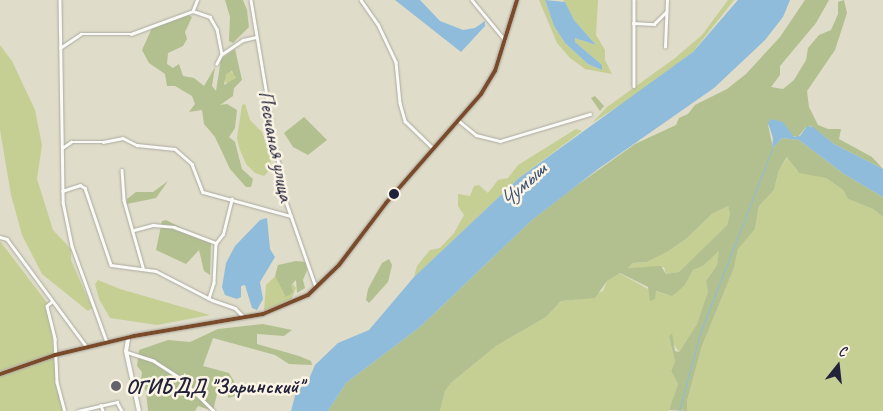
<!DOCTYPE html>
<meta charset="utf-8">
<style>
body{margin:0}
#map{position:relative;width:883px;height:411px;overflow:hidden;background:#dfdcc9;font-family:Caveat,sans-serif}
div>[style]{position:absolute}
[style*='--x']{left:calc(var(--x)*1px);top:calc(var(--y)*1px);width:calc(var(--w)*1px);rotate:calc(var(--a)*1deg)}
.green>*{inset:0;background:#c5cf94}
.round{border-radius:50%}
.forest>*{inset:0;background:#b1c08e}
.water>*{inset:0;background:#8ebcda}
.stream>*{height:1px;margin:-0.5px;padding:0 0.5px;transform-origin:0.5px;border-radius:0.5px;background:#8ebcda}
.roads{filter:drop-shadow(0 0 1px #acaaa1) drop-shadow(0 0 1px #acaaa1)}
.street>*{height:2.5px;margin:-1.25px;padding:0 1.25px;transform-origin:1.25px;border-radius:1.25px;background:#fafaf7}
.secondary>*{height:4px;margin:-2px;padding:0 2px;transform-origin:2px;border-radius:2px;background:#fafaf7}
.bus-1>*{height:4px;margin:-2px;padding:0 2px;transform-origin:2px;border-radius:2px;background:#7a4b2a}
.dots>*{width:14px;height:14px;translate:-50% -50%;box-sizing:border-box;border:2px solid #fcf5e5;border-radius:50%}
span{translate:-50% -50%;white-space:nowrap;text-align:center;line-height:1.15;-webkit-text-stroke:5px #fcf5e5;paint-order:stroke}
.street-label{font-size:21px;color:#22223b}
.poi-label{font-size:21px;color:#22223b;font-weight:700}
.left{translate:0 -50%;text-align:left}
.water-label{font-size:22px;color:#3c5375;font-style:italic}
.north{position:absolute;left:813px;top:341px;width:50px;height:50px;-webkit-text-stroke:4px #fcf5e5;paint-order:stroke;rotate:16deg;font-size:14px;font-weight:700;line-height:20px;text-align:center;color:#22223b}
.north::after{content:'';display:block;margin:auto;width:18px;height:22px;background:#22223b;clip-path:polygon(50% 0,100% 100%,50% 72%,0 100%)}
</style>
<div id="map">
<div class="green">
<i style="clip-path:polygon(539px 0,545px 0,554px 26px,565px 43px,588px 64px,601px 70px,602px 65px,575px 42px,575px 38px,596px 45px,574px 20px,563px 0,598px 0,596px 35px,605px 50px,605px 60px,612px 74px,585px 69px,570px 58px,557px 43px)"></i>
<i style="clip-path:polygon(728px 0,734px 0,693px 52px,653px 84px,592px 123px,607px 107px,675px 58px,702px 35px)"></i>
<i style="clip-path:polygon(0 45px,12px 61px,35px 110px,42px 145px,37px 179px,53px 230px,71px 249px,71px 260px,92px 308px,88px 311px,42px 274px,22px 235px,11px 195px,0 130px)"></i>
<i class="round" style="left:224px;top:72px;width:12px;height:12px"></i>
<i style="clip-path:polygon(245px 104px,250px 120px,262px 132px,269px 151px,272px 168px,264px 176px,255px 173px,246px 164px,240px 150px,237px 138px,242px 105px)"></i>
<i style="clip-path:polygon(576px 129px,582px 131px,519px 178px,414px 277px,417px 266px,430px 250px,440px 248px,454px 233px,464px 215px,458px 206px,458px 194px,470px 196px,474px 186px,479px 185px,488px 193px,498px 180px,508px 178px,518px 165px)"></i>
<i style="clip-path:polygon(788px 157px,797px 171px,826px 178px,843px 190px,848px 199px,873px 209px,883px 217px,883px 411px,687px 411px,687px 401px,702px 346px,734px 268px,738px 248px,755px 229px,759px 206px,774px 190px,779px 170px)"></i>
<i style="clip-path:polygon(728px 206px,730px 214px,727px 225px,679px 272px,666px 274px,664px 267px,628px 268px,633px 263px,647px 262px,667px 252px,686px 239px,712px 214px)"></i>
<i style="clip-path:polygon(0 241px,48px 304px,57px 382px,65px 411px,0 411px)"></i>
<i style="clip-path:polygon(720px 250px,717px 265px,706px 281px,709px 292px,697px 324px,679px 352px,669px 337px,675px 361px,671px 371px,678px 384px,669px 411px,440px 411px,445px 391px,451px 383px,496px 346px,546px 317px,561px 301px,583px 299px,603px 291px,607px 281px,619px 273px,648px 289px,668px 295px,685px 285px,693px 270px,703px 266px)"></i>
<i style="clip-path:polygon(282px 270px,296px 288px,291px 300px,264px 311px,266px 285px)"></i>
<i style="clip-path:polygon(98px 280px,120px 289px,210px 315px,157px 325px,110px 318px,99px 299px,95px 284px)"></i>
</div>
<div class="forest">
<i style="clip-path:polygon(225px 0,243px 0,247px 10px,249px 27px,233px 43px,229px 41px,230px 17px)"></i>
<i style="clip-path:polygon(evenodd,805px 0,829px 0,816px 23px,780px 66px,780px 75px,771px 87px,783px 89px,794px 80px,806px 60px,808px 48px,819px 35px,831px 30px,838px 14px,838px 2px,844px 0,847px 13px,835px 50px,807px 91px,809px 107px,818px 125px,828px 129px,841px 129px,839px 139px,872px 157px,883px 169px,834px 144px,811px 126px,806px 127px,798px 137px,791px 136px,784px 124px,768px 125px,773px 148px,782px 138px,799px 140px,844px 174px,883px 197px,883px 217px,873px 209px,848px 199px,843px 190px,826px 178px,799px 173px,787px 157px,779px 170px,774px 190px,759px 206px,755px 229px,738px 249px,734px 268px,702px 346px,687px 401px,687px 411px,669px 410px,678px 384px,671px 371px,675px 361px,669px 337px,672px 333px,675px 351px,679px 352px,697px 324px,708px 292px,706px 281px,717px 265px,719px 251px,703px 266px,693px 270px,685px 285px,672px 296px,656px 291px,655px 299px,650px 301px,648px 287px,620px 273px,607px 281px,595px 298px,561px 301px,546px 317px,496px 346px,451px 383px,445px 391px,440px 411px,328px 411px,346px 383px,420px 327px,532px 220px,569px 191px,635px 144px,676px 125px,679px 118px,688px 114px,695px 105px,727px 89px,746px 74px,780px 37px,805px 0,728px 206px,730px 214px,727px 225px,679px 272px,666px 274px,661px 266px,628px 268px,633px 263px,647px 262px,667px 252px,686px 239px,712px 214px,728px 206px)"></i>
<i style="clip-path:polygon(evenodd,188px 15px,192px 17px,185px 32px,187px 39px,183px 46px,168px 53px,167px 64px,173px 68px,179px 64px,183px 76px,194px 78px,204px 86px,215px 67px,212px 86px,216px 91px,221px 59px,235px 49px,242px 80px,234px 88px,233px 96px,220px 105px,227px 104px,237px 110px,235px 128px,229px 137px,235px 142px,242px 169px,253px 179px,251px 187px,246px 187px,230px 169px,215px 137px,204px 124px,202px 110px,189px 112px,195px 104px,192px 96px,175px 86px,167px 86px,165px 74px,149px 63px,142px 50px,152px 28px,188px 15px,232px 71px,236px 78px,224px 85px,226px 74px,232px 71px)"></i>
<i style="clip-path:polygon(595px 96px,604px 106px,600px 111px,591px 98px)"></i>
<i style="clip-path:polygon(304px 117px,327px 140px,308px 155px,293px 147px,284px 133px)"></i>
<i style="clip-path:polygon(168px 181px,156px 198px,127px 204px,127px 199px,136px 192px,153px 192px)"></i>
<i style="clip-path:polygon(166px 220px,211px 243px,210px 275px,204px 271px,199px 250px,186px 264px,156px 250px,162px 221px)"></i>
<i style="clip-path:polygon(389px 259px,392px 265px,388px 282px,369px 303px,366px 300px,368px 289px,382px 263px)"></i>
<i style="clip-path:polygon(296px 261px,306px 262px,307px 270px,303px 280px,305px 288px,297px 293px,296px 280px,291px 285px,293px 292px,286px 297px,275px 276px,278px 265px)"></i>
<i style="clip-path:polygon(263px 324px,292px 330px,284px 336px,257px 334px,257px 344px,299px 356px,311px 361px,312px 365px,289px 364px,275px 355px,213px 338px,203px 366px,229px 373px,235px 383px,235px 396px,228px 398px,228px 390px,217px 394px,213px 411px,198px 406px,195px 411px,148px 411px,146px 391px,141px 381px,142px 372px,137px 366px,139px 350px,168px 340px,190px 342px,218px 329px)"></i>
</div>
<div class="water">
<i style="clip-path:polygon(395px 0,420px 0,440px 21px,463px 30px,475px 28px,485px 21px,485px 26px,461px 52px)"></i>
<i style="clip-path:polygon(545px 0,565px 2px,574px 20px,596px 45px,575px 38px,575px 42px,602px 65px,602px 70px,588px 64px,565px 43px,554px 26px)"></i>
<i style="clip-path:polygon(738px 0,790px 0,783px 17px,765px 40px,714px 88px,598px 169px,532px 220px,420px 327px,346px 383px,328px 411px,291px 411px,296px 392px,309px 379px,315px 365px,338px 343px,369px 330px,414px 277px,519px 178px,693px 52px)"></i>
<i style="clip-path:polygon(771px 119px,783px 122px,794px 137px,800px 136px,807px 126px,813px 127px,834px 144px,883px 169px,883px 197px,844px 174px,799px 140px,782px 138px,772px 149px,773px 138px,768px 123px)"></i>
<i style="clip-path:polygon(267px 218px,270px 249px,275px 257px,260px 282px,263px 299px,257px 310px,252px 308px,245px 285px,241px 286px,241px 297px,237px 299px,225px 295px,222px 287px,226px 263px,235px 246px,260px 220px)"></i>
</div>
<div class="stream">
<i style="--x:679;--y:411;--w:81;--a:-74.9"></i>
<i style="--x:700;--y:333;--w:198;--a:-68.6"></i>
</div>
<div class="roads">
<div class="street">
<i style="--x:60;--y:0;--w:202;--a:89.1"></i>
<i style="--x:63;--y:202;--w:45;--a:78.4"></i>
<i style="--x:72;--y:246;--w:102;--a:70"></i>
<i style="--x:251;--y:0;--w:121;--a:80.5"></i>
<i style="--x:271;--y:119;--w:15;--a:94"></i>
<i style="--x:270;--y:134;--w:30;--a:73"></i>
<i style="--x:279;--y:163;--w:27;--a:84"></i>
<i style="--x:282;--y:190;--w:103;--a:70.7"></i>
<i style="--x:361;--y:0;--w:29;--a:55"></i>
<i style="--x:378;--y:24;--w:42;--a:64.7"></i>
<i style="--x:396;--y:62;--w:41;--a:84.4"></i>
<i style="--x:400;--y:103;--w:19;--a:74"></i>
<i style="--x:405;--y:121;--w:39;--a:44"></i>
<i style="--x:472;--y:0;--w:52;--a:50.5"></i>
<i style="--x:634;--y:0;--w:86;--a:90"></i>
<i style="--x:193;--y:10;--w:11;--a:-68"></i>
<i style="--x:633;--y:23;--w:21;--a:3"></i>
<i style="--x:654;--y:24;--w:17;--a:-45"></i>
<i style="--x:665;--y:47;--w:47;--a:-87.6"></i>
<i style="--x:60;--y:48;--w:25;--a:-34"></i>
<i style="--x:81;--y:34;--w:50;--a:0"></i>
<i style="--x:131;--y:34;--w:66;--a:-20.4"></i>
<i style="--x:193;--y:11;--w:18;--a:19"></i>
<i style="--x:210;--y:17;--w:14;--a:60"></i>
<i style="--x:217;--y:29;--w:25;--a:79"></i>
<i style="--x:222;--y:54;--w:11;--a:117"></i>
<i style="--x:222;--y:54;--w:25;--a:-34"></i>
<i style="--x:243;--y:40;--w:13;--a:-13"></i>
<i style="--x:459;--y:121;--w:22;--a:39"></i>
<i style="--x:476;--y:135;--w:25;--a:14"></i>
<i style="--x:500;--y:141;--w:94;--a:-16.7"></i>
<i style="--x:62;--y:148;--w:11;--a:-34"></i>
<i style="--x:71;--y:142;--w:32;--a:0"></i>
<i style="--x:103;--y:142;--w:20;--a:-11"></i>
<i style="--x:123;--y:138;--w:16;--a:27"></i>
<i style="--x:137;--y:145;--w:38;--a:6"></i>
<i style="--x:175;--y:149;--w:23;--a:41"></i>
<i style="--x:192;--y:164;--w:30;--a:69"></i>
<i style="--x:203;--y:192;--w:91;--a:15.3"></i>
<i style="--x:122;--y:170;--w:30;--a:86"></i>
<i style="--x:124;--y:200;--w:70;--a:74.2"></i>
<i style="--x:62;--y:191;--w:19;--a:-18"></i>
<i style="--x:80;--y:185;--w:6;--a:31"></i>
<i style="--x:85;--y:188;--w:81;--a:71.3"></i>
<i style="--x:111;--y:265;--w:45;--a:7.6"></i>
<i style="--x:156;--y:271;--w:63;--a:27.4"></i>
<i style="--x:212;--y:300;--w:24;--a:19"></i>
<i style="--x:235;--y:308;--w:13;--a:45"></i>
<i style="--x:134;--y:230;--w:20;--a:-15"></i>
<i style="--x:153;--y:225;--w:21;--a:5"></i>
<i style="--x:174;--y:227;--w:45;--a:20.9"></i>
<i style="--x:216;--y:243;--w:40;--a:92.9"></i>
<i style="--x:214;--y:283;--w:16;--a:108"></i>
<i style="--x:0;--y:237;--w:7;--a:16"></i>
<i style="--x:7;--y:239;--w:134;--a:53.5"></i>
<i style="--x:216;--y:243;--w:11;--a:-52"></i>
<i style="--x:223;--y:234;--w:36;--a:-76"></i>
<i style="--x:52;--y:302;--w:6;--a:141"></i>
<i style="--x:47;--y:306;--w:34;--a:76"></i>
<i style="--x:55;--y:339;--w:43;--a:87.3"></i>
<i style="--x:57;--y:382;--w:30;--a:75"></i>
<i style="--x:127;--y:352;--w:28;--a:18"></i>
<i style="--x:154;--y:361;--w:31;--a:33"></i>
<i style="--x:180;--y:378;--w:47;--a:44.1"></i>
<i style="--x:101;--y:405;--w:6;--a:72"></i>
<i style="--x:78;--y:411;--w:40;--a:-13"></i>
<i style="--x:117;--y:402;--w:10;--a:61"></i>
</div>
<div class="secondary">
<i style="--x:128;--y:339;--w:12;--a:99"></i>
<i style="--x:126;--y:351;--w:61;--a:77.8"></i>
<i style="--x:0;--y:374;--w:58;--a:-19.1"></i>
<i style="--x:55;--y:355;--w:81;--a:-13.5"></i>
<i style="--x:134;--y:336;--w:131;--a:-9.7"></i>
<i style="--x:263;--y:314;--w:49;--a:-22.9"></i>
<i style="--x:308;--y:295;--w:43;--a:-44.1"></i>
<i style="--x:339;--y:265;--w:78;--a:-52.8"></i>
<i style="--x:386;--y:203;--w:145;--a:-48.9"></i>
<i style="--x:481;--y:94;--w:27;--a:-59"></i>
<i style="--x:495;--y:71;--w:74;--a:-72.8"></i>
</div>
</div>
<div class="bus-1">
<i style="--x:0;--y:374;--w:58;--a:-19.1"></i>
<i style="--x:55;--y:355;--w:81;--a:-13.5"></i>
<i style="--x:134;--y:336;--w:131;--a:-9.7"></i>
<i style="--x:263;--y:314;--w:49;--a:-22.9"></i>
<i style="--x:308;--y:295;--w:43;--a:-44.1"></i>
<i style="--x:339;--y:265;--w:78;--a:-52.8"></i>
<i style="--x:386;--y:203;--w:145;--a:-48.9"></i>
<i style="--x:481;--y:94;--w:27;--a:-59"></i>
<i style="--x:495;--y:71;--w:74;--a:-72.8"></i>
</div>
<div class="dots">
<i style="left:394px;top:194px;background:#22223b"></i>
<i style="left:116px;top:386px;background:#64636d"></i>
</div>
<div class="street-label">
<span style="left:276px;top:146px;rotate:79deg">Песчаная улица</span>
</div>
<div class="poi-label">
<span class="left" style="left:126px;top:386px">ОГИБДД "Заринский"</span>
</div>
<div class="water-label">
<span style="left:523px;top:185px;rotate:-43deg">Чумыш</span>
</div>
<div class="north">С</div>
</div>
